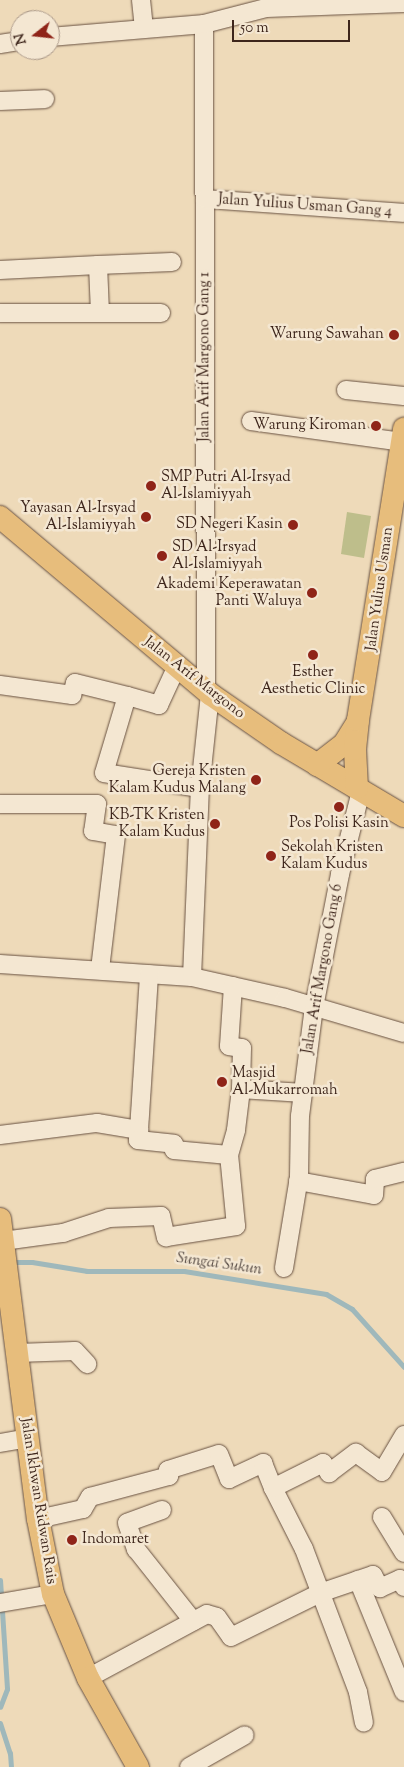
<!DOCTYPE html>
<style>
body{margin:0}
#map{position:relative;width:404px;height:1767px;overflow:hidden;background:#eedab9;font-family:"Sorts Mill Goudy",serif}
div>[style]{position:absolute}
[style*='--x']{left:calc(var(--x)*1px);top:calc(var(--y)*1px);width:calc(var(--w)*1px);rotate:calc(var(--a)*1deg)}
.green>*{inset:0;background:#bebe8b}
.stream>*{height:5px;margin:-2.5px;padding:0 2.5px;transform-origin:2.5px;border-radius:2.5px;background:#9fb8bb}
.roads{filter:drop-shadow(0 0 1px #695242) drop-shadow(0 0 1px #695242)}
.minor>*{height:18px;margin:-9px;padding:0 9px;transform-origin:9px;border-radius:9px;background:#f4e7d2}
.major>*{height:22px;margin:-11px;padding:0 11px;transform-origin:11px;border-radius:11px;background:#e7bd7c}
.dots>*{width:14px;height:14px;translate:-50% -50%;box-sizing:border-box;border:2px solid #f4e7d2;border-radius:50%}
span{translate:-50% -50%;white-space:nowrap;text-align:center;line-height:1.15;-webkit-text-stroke:5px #f4e7d2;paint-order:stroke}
.street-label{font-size:15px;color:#3d251b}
.poi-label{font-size:15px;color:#3d251b}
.right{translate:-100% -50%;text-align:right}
.left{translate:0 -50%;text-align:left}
.water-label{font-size:16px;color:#564a43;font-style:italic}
.north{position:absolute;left:10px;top:10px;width:50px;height:50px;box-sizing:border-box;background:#f4e7d2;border:1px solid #ab9989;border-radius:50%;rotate:254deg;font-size:14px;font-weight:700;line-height:20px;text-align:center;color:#3d251b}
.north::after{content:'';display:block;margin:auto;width:18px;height:22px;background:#8f2418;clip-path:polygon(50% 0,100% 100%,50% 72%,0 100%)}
.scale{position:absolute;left:232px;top:20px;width:118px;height:22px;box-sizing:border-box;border:2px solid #3d251b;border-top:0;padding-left:6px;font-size:15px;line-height:18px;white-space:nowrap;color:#3d251b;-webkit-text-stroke:4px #f4e7d2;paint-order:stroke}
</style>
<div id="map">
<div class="green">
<i style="clip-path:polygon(347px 512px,371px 516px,364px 558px,341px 554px)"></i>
</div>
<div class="stream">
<i style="--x:10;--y:1262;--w:22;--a:0"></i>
<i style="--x:32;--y:1262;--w:56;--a:9.3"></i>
<i style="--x:87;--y:1271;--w:97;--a:0"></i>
<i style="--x:184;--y:1271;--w:144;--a:9.2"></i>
<i style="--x:326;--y:1294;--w:30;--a:30"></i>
<i style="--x:352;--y:1309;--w:78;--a:48.1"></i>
<i style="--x:0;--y:1580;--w:109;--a:86.3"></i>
<i style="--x:7;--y:1689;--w:19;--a:111"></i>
<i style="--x:0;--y:1723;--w:32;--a:72"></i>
<i style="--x:10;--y:1753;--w:14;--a:86"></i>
</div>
<div class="roads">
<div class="minor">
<i style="--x:141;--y:0;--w:28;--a:84"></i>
<i style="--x:204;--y:24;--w:666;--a:89.83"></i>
<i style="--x:50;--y:37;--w:155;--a:-4.8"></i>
<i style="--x:204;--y:24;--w:64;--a:-14.5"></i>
<i style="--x:266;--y:8;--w:138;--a:-2.1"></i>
<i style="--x:0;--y:44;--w:20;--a:-9"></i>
<i style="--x:0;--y:101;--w:45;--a:-2.5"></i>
<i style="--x:205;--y:199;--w:199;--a:4"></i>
<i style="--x:98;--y:265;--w:74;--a:-2.3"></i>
<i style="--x:0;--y:270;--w:98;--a:-2.9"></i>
<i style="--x:98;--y:265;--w:48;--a:87.6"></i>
<i style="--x:0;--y:313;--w:161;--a:0"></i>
<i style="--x:346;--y:390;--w:58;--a:5.9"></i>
<i style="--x:251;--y:421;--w:152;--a:7.9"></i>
<i style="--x:177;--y:666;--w:43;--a:114.8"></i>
<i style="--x:159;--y:705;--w:33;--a:-164"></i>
<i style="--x:127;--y:696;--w:80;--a:106.6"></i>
<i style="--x:104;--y:773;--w:97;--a:8.9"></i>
<i style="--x:0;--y:685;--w:73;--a:7.9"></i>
<i style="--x:72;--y:695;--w:12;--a:-76"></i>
<i style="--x:75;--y:683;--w:54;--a:14"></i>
<i style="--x:0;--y:804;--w:97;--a:0"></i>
<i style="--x:97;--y:804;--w:27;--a:98"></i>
<i style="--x:93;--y:831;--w:23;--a:10"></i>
<i style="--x:116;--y:835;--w:136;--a:96.8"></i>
<i style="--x:0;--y:964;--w:192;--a:3.9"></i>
<i style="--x:192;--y:977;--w:95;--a:12.7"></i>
<i style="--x:285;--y:998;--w:124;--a:16.4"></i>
<i style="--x:192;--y:977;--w:189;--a:-87.6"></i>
<i style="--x:200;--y:788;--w:95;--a:-83.9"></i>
<i style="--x:233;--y:986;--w:60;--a:93.8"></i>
<i style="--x:229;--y:1046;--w:13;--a:9"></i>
<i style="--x:242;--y:1048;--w:41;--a:91.4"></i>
<i style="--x:241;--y:1089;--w:62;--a:3.7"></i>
<i style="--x:139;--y:1130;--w:156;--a:-86.3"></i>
<i style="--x:0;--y:1135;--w:98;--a:-7.1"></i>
<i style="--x:97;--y:1123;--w:43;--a:9.5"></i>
<i style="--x:139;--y:1130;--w:10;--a:96"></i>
<i style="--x:138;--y:1140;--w:36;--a:6"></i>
<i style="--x:174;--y:1144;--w:6;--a:90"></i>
<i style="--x:174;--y:1150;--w:55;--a:5.2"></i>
<i style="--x:229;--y:1155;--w:26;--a:-74"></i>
<i style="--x:236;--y:1130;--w:41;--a:-83"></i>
<i style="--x:298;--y:1181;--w:77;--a:10.4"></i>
<i style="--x:374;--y:1195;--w:16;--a:-86"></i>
<i style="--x:375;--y:1179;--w:30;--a:-14"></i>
<i style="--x:3;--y:1241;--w:61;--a:-7.6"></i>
<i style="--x:63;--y:1233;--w:48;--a:-18.1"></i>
<i style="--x:109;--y:1218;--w:52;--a:-2.2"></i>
<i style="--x:161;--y:1216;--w:22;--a:77"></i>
<i style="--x:166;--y:1237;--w:71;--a:-8.9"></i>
<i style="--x:236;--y:1226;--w:71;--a:-95.6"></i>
<i style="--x:284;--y:1268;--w:92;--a:-80.6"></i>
<i style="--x:299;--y:1177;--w:61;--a:-89.1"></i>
<i style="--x:300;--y:1116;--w:110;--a:-82.7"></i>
<i style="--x:314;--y:1007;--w:136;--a:-78.9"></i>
<i style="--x:340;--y:874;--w:86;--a:-75.8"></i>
<i style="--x:17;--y:1353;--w:58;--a:-2"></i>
<i style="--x:75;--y:1351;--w:18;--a:47"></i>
<i style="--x:0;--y:1443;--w:27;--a:-10"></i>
<i style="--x:273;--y:1488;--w:68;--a:63.1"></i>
<i style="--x:304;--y:1549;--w:153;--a:69.3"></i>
<i style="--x:358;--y:1692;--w:31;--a:79"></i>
<i style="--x:162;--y:1510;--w:37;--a:160"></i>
<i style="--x:127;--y:1523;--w:28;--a:71"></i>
<i style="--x:136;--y:1549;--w:92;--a:51.6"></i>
<i style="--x:382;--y:1517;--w:42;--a:58.6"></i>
<i style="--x:38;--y:1519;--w:46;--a:-12.5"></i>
<i style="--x:83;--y:1509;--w:14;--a:-60"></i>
<i style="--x:90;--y:1497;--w:82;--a:-14.9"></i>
<i style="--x:169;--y:1476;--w:6;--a:-99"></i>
<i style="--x:168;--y:1470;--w:53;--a:-17.4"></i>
<i style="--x:219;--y:1454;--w:27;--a:68"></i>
<i style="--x:229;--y:1479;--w:38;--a:-25"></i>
<i style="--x:263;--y:1463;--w:27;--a:68"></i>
<i style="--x:273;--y:1488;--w:56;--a:-26.6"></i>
<i style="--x:323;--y:1463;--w:12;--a:59"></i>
<i style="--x:329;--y:1473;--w:34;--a:-37"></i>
<i style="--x:356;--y:1453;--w:32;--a:36"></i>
<i style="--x:382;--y:1472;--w:43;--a:-59.3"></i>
<i style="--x:358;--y:1580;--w:121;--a:67.7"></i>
<i style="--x:0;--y:1603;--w:54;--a:-9.6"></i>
<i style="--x:88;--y:1678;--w:135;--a:-28.3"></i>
<i style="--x:207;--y:1614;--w:10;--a:17"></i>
<i style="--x:217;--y:1617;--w:24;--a:55"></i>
<i style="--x:231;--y:1637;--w:99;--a:-26.3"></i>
<i style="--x:320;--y:1593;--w:56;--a:-18.8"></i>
<i style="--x:373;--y:1575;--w:15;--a:62"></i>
<i style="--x:380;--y:1588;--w:22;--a:-24"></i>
<i style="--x:400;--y:1579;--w:9;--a:63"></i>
<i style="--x:189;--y:1767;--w:64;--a:-29.7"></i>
</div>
<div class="major">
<i style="--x:0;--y:517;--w:275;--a:40.1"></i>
<i style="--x:210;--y:694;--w:86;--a:34.6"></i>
<i style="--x:281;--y:743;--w:143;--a:30.7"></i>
<i style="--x:317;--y:765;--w:34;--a:-38"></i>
<i style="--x:344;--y:744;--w:25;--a:-58"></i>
<i style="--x:357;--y:788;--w:39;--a:-93"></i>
<i style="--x:355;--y:749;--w:29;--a:-84"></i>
<i style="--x:358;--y:720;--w:295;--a:-81"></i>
<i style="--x:0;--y:1219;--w:302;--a:82.8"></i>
<i style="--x:38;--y:1519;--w:76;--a:78.7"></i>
<i style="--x:53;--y:1594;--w:91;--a:67.4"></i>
<i style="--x:88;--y:1678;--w:102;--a:60.7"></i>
</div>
</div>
<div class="dots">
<i style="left:394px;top:335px;background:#8f2418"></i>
<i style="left:376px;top:426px;background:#8f2418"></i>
<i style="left:151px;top:486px;background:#8f2418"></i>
<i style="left:146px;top:517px;background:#8f2418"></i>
<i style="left:293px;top:525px;background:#8f2418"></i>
<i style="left:162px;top:556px;background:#8f2418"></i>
<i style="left:312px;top:593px;background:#8f2418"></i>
<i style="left:313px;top:655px;background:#8f2418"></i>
<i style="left:256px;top:780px;background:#8f2418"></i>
<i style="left:339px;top:807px;background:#8f2418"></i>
<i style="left:215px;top:824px;background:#8f2418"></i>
<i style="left:271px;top:856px;background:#8f2418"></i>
<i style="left:222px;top:1082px;background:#8f2418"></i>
<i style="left:72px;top:1540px;background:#8f2418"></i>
</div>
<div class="street-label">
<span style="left:305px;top:206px;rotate:4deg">Jalan Yulius Usman Gang 4</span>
<span style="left:205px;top:357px;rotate:-90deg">Jalan Arif Margono Gang 1</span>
<span style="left:380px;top:589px;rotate:-82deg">Jalan Yulius Usman</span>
<span style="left:194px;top:678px;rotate:38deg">Jalan Arif Margono</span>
<span style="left:323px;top:969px;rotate:-80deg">Jalan Arif Margono Gang 6</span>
<span style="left:38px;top:1501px;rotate:81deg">Jalan Ikhwan Ridwan Rais</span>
</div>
<div class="poi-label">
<span class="right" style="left:384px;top:335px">Warung Sawahan</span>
<span class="right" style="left:366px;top:426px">Warung Kiroman</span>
<span class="left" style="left:161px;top:486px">SMP Putri Al-Irsyad<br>Al-Islamiyyah</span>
<span class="right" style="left:136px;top:517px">Yayasan Al-Irsyad<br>Al-Islamiyyah</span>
<span class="right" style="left:283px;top:525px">SD Negeri Kasin</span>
<span class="left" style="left:172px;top:556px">SD Al-Irsyad<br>Al-Islamiyyah</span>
<span class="right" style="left:302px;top:593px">Akademi Keperawatan<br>Panti Waluya</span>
<span style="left:313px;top:681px">Esther<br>Aesthetic Clinic</span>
<span class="right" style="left:246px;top:780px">Gereja Kristen<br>Kalam Kudus Malang</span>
<span class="right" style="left:205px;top:824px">KB-TK Kristen<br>Kalam Kudus</span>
<span style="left:339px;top:824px">Pos Polisi Kasin</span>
<span class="left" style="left:281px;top:856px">Sekolah Kristen<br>Kalam Kudus</span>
<span class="left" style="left:232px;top:1082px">Masjid<br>Al-Mukarromah</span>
<span class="left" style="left:82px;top:1540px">Indomaret</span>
</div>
<div class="water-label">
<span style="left:219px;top:1265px;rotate:8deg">Sungai Sukun</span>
</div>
<div class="north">N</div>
<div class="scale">50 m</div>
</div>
